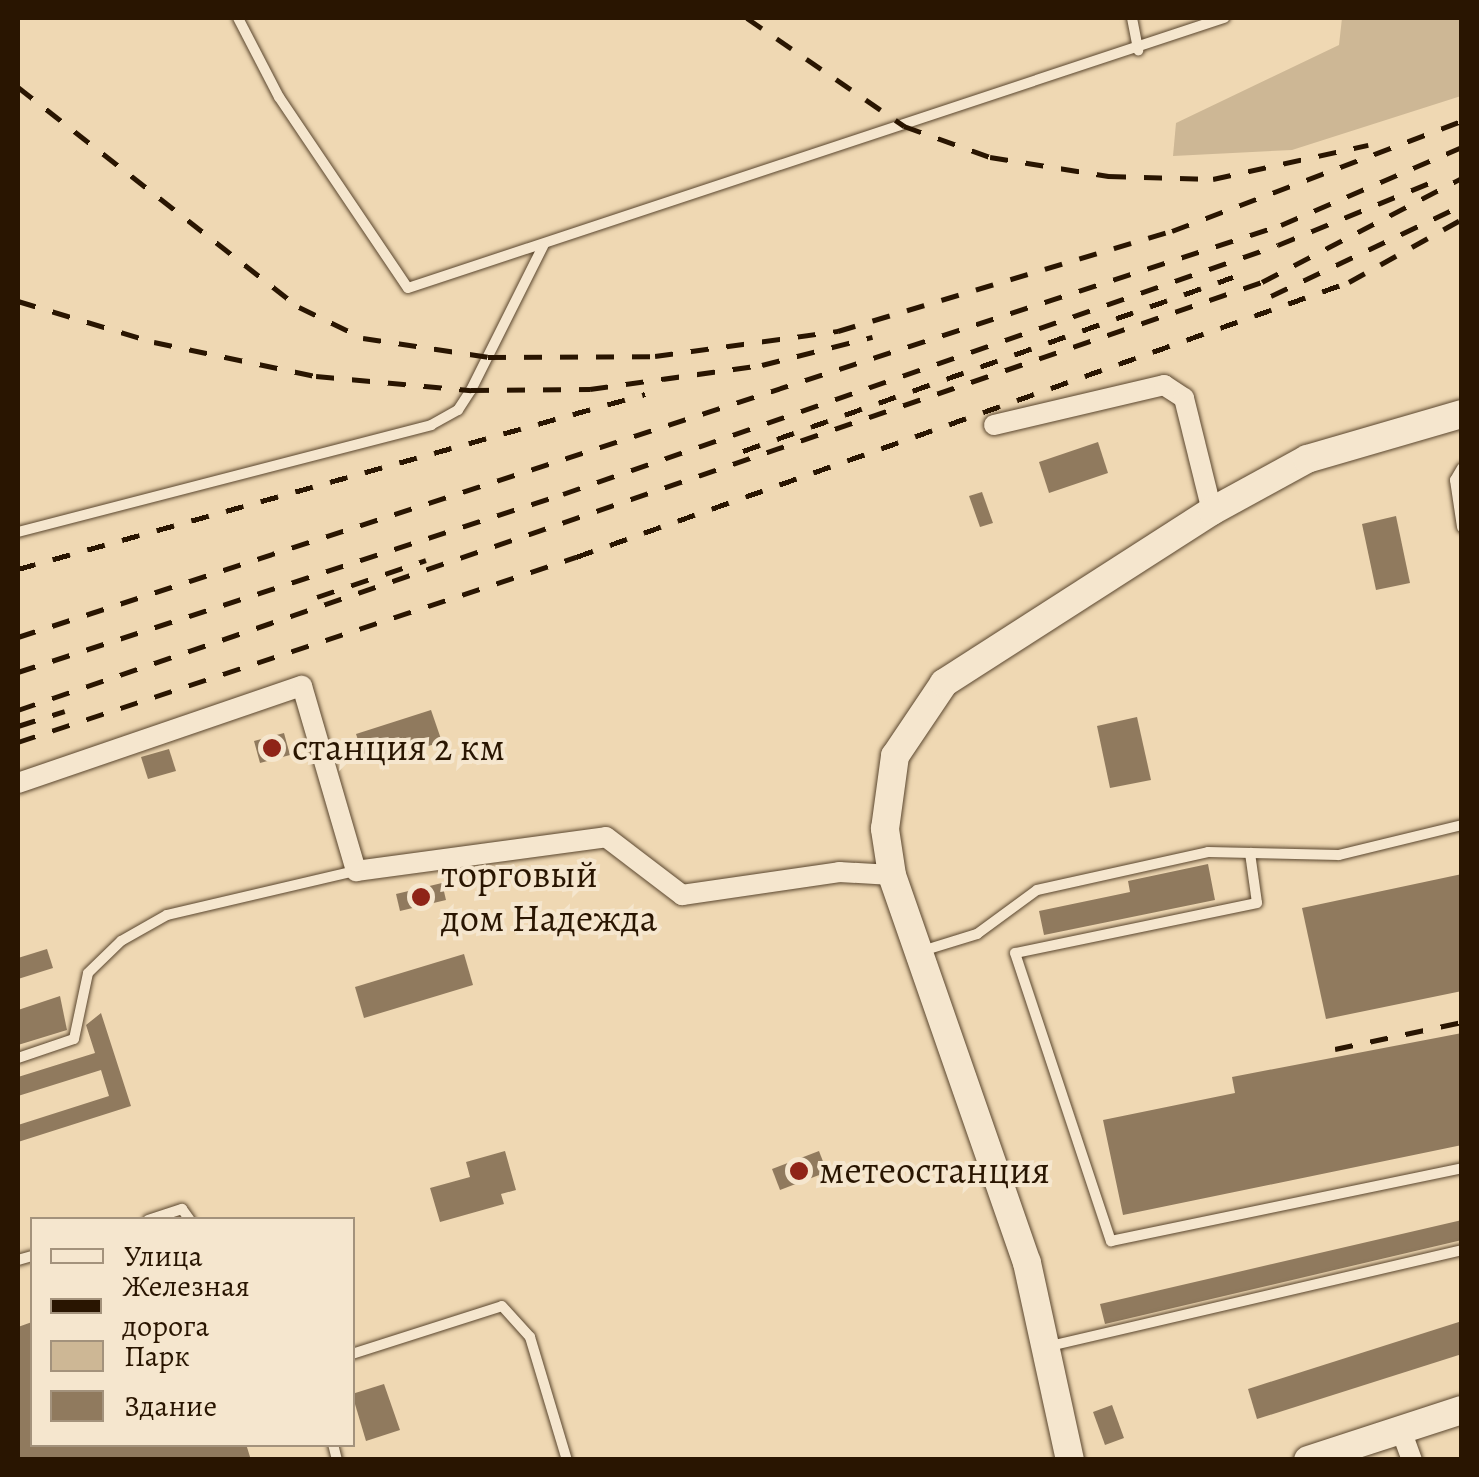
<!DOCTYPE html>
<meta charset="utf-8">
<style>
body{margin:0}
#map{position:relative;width:1479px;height:1477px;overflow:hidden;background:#efd8b3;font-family:Alegreya,serif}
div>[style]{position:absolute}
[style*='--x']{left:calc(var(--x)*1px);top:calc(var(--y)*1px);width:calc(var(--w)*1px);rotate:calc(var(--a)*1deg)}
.green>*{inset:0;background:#cdb795}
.building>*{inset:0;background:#907a5e}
.roads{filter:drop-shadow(0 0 2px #5a462e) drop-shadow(0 0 2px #5a462e)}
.service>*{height:10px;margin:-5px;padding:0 5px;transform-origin:5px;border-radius:5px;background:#f5e6ce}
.minor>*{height:20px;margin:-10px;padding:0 10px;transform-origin:10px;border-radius:10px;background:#f5e6ce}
.secondary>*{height:28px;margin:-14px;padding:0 14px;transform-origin:14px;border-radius:14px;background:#f5e6ce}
.rail>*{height:5px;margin-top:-2.5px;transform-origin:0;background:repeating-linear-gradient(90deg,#291501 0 18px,transparent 0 36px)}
.dots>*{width:28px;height:28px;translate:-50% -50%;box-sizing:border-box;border:5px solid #f5e6ce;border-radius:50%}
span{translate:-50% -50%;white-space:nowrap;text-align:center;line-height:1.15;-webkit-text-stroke:8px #f5e6ce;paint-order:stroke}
.poi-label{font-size:38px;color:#291501}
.left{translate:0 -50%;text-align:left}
.frame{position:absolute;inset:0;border:20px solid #291501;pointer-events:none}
.legend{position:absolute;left:30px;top:1217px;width:325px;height:230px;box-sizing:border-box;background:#f5e6ce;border:2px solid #a3927c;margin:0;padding:12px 18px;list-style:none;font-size:30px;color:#291501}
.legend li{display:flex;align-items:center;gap:20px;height:50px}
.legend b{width:50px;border:2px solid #a3927c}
</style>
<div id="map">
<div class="green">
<i style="clip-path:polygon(1342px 18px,1461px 18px,1461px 96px,1292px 150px,1173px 156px,1176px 123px,1339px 45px)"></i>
</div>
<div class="building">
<i style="clip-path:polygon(1098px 442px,1108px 473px,1049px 493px,1039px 462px)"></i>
<i style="clip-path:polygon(982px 492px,993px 523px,980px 527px,969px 496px)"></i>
<i style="clip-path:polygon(1396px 516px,1410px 583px,1376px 590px,1362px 524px)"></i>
<i style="clip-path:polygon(431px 710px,442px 742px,366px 764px,356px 734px)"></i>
<i style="clip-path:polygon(1137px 717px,1151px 780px,1110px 788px,1097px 726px)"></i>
<i style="clip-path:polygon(284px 733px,290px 755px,260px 763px,254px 741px)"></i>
<i style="clip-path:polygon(169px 749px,176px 771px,148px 779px,141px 757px)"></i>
<i style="clip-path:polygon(1208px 864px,1215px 900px,1044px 935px,1039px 911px,1130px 892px,1128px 881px)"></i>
<i style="clip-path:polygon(1462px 874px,1462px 991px,1326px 1019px,1302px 908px)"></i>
<i style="clip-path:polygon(442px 883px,446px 900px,400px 911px,396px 894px)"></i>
<i style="clip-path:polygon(47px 949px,53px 968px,18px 979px,18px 958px)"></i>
<i style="clip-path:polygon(464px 954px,473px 985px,364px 1018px,355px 987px)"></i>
<i style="clip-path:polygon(60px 996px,67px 1030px,18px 1045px,18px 1010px)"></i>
<i style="clip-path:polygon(101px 1013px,131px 1106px,18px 1142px,18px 1125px,109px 1096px,101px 1070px,18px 1096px,18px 1077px,95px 1053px,86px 1025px)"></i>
<i style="clip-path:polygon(1462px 1033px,1462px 1145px,1123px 1215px,1103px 1120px,1235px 1093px,1232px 1077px)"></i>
<i style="clip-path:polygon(505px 1151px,516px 1190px,501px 1194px,504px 1204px,440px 1222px,430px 1188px,470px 1177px,466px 1162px)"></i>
<i style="clip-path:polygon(819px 1151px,827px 1172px,780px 1190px,772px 1169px)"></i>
<i style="clip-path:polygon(1462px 1220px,1462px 1240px,1105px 1324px,1100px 1304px)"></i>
<i style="clip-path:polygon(1462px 1321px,1462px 1354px,1257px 1419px,1248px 1389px)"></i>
<i style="clip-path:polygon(32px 1322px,32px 1444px,246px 1444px,251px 1460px,18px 1460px,18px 1327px)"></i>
<i style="clip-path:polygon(384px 1384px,400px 1430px,366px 1441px,352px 1394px)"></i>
<i style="clip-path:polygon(1112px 1405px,1124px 1438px,1105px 1445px,1093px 1412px)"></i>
</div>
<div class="roads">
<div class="service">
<i style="--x:238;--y:18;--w:89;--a:62.6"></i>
<i style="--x:279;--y:97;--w:230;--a:56"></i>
<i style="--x:408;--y:288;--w:860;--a:-18.31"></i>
<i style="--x:1132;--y:18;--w:33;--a:79"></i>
<i style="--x:1462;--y:468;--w:14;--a:120"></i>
<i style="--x:1455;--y:480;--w:48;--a:81.5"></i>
<i style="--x:18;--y:532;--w:427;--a:-14.5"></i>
<i style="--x:431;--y:425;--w:31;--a:-29"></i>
<i style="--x:458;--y:410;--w:24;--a:-57"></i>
<i style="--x:471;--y:390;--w:163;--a:-63.4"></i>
<i style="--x:1250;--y:853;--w:50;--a:82"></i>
<i style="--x:1257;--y:903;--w:247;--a:168.3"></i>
<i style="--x:1015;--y:953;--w:304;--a:71.6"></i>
<i style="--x:1111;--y:1241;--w:359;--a:-11.7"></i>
<i style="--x:922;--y:951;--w:58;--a:-17.2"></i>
<i style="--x:977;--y:934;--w:74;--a:-36.3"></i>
<i style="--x:1037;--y:890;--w:175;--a:-12.5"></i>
<i style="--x:1208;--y:852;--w:131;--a:1.3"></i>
<i style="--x:1339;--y:855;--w:127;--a:-13.7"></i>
<i style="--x:18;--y:1058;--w:59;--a:-18.7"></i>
<i style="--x:74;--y:1039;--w:67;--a:-78"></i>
<i style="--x:88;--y:973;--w:46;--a:-44.1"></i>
<i style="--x:121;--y:941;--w:53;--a:-29.5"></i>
<i style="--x:167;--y:915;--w:193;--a:-13.2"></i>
<i style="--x:148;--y:1220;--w:36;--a:-18"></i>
<i style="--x:182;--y:1209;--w:14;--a:54"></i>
<i style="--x:18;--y:1260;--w:15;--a:-16"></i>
<i style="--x:1050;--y:1346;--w:423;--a:-13.1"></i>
<i style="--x:352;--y:1354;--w:157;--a:-17.7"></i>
<i style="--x:502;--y:1306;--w:42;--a:47.9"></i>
<i style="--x:530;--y:1337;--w:128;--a:73.3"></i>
<i style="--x:333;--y:1444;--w:16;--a:76"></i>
</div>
<div class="minor">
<i style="--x:994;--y:425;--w:175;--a:-13.2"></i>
<i style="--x:1164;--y:385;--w:24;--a:33"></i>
<i style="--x:1184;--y:398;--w:116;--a:76.1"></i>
<i style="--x:18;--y:783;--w:300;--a:-18.9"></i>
<i style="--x:302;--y:686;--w:193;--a:73.7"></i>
<i style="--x:356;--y:871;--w:252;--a:-7.7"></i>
<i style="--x:606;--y:837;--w:96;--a:37.3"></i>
<i style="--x:682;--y:895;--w:159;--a:-8.3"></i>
<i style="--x:839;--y:872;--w:53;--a:3.2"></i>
<i style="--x:1401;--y:1430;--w:32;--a:70"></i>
</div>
<div class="secondary">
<i style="--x:1070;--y:1460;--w:202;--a:-102.3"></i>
<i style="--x:1027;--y:1263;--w:411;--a:-109.2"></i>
<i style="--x:892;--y:875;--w:47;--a:-98.7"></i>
<i style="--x:885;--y:829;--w:74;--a:-82.2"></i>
<i style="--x:895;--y:756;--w:88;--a:-56.1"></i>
<i style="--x:944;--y:683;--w:318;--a:-32.7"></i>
<i style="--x:1212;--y:511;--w:108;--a:-28.7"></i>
<i style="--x:1307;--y:459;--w:161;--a:-16.2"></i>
<i style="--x:1308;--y:1460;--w:162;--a:-18"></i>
</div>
</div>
<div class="rail">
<i style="--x:747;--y:18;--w:191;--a:34.5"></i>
<i style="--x:904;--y:126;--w:91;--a:19.8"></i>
<i style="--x:990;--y:157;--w:120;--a:9.1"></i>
<i style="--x:1108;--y:176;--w:105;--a:1.6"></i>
<i style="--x:1213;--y:179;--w:159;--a:-12.4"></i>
<i style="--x:18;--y:87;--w:357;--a:38.1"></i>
<i style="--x:299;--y:307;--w:71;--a:25.8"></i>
<i style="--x:363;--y:338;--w:126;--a:8.6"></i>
<i style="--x:488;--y:357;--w:167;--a:-0.3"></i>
<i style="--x:655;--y:356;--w:185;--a:-7.8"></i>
<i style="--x:838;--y:331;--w:349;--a:-16.7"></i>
<i style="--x:1172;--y:231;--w:310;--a:-20.8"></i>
<i style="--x:1271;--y:296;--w:205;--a:-25.4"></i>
<i style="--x:18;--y:301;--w:142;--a:16.8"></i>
<i style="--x:154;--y:342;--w:166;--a:11.9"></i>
<i style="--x:316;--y:376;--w:156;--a:5.2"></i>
<i style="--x:471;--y:390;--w:119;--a:-0.5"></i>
<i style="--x:590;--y:389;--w:174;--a:-7.9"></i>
<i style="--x:762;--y:365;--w:114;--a:-14.3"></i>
<i style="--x:743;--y:451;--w:520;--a:-19.55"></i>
<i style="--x:18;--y:569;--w:651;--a:-15.59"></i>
<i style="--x:317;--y:597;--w:115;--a:-18.7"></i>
<i style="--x:18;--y:637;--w:1329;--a:-18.07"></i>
<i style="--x:1281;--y:225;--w:197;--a:-23.3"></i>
<i style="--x:18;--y:672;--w:573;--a:-18.09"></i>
<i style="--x:563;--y:494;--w:757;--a:-19.2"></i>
<i style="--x:1278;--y:245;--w:169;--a:-22.3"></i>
<i style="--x:18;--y:710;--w:1316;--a:-18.99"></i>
<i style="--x:1262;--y:282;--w:225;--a:-27.5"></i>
<i style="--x:18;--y:726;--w:49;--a:-17.7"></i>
<i style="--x:18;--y:742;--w:588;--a:-18.34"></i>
<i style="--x:576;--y:557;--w:820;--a:-19.58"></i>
<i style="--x:1349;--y:282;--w:129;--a:-29.1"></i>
<i style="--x:1335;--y:1049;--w:130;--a:-12"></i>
</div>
<div class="dots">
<i style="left:272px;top:748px;background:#8f2418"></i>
<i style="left:421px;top:897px;background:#8f2418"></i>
<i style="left:799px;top:1171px;background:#8f2418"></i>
</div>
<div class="poi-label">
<span class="left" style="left:292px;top:748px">станция 2 км</span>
<span class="left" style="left:441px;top:897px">торговый<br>дом Надежда</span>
<span class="left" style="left:819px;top:1171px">метеостанция</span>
</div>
<div class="frame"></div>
<ul class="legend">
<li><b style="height:12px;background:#f5e6ce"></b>Улица</li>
<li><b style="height:12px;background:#291501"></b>Железная дорога</li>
<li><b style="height:28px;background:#cdb795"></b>Парк</li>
<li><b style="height:28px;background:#907a5e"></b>Здание</li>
</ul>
</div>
